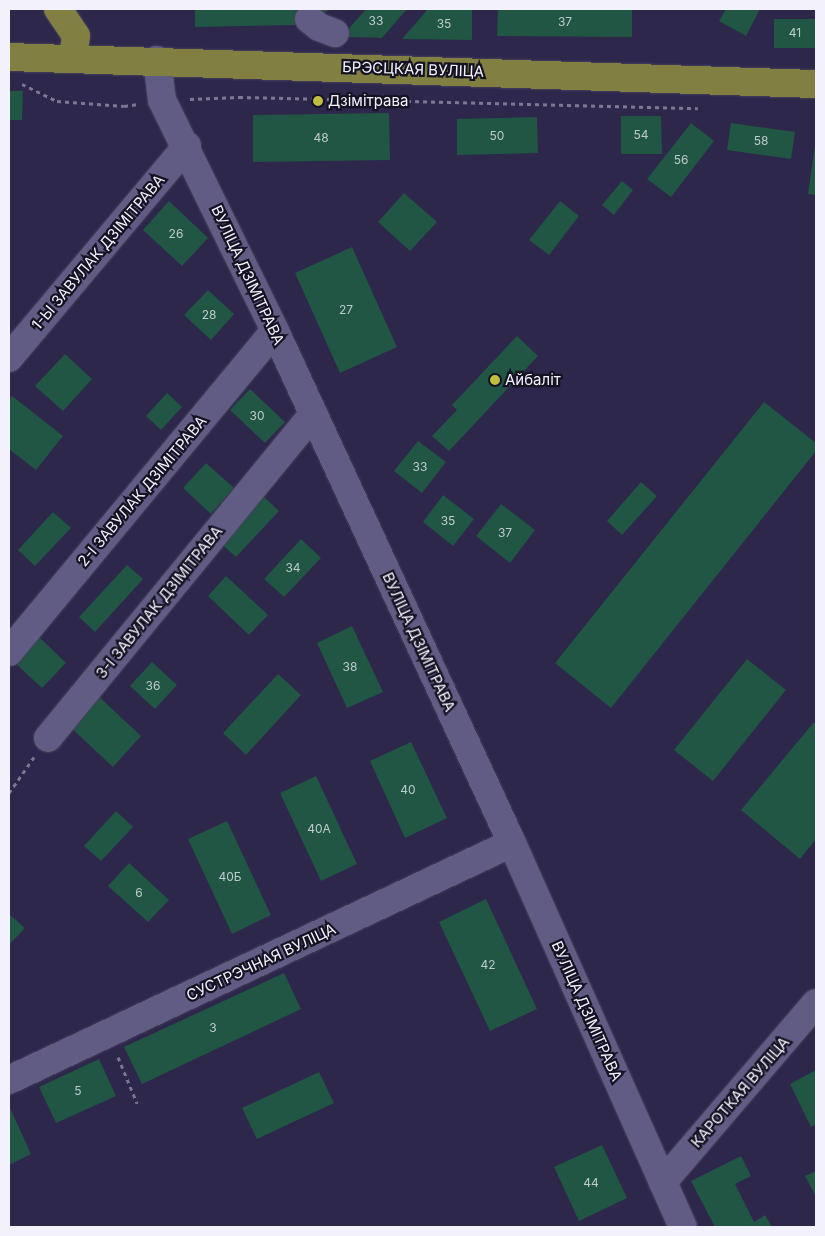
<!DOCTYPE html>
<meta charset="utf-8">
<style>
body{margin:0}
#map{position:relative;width:825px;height:1236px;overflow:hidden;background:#2d274b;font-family:Inter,sans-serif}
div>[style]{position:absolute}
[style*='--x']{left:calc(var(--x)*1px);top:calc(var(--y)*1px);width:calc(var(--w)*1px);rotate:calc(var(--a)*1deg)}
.building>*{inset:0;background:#215544}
.path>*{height:3px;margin-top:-1.5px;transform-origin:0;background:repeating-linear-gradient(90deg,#7c7891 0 4px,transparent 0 8px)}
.roads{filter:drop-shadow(0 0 1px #47415d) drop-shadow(0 0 1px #47415d)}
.minor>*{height:28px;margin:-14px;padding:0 14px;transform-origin:14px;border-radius:14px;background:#615c84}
.major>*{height:28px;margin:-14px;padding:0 14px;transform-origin:14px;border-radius:14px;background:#817f42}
.dots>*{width:14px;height:14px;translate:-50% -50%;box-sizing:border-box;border:2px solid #151323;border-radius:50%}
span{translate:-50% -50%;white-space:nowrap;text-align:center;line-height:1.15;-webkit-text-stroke:4.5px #151323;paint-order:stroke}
.number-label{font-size:12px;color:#becbce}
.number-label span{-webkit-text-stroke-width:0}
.street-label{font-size:15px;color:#f3f2fc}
.poi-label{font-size:15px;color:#f3f2fc}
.left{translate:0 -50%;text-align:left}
.frame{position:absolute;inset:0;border:10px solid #f3f2fc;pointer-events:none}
</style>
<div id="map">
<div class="building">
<i style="clip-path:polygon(195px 9px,332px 9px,295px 25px,195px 27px)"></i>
<i style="clip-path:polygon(366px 9px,407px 9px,382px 38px,349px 37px,345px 33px)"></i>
<i style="clip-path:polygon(428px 9px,472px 9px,472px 40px,402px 39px)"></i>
<i style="clip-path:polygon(498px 9px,632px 9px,632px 37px,497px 36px)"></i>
<i style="clip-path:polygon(726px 9px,760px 9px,746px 36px,719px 21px)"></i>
<i style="clip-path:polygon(774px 19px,816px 19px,816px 48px,774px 48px)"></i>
<i style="clip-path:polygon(9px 91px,23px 91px,22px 120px,9px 120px)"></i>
<i style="clip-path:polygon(389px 113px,390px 160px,253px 162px,253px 115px)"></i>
<i style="clip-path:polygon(621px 116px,661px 116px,662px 154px,621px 154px)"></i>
<i style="clip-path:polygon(537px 117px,538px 153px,457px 155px,457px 119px)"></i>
<i style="clip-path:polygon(691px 123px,714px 141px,671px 197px,647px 179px)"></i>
<i style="clip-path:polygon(731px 123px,795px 132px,791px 159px,727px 150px)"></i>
<i style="clip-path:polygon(815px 145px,816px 145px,816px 195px,808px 194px)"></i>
<i style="clip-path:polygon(622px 181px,633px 190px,614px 215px,602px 205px)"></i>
<i style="clip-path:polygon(404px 193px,437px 222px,410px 251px,378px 222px)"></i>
<i style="clip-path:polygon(169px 201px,208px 238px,182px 266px,143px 230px)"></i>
<i style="clip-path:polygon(560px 201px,579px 216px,549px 255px,529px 240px)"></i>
<i style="clip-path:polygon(352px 247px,397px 347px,340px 373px,295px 273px)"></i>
<i style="clip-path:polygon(208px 290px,234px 314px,211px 340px,184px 315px)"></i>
<i style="clip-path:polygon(517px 336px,538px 356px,449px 451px,432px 436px,457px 410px,452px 405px)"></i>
<i style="clip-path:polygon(65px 354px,92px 379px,63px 411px,35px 386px)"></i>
<i style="clip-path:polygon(250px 389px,285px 422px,265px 443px,230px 410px)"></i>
<i style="clip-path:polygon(167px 393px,182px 407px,161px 430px,146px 416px)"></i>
<i style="clip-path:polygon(12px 396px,63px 436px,36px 470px,9px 449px,9px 400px)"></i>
<i style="clip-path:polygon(764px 402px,816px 443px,816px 451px,611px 708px,555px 663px)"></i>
<i style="clip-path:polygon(418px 441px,446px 462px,422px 493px,394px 471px)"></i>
<i style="clip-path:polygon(206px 463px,234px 488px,211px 514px,183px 488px)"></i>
<i style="clip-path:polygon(641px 482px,657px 496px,622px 535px,607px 521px)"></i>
<i style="clip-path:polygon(262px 495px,279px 511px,236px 557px,219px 542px)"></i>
<i style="clip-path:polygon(443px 495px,474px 519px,453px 546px,423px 522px)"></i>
<i style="clip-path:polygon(501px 504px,535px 530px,510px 563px,476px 536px)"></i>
<i style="clip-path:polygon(53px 512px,71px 528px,35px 566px,18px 550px)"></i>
<i style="clip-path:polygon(301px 539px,321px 558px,284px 597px,264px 579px)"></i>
<i style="clip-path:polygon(127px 565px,143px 579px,95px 632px,79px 617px)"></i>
<i style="clip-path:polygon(226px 576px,268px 615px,249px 635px,208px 596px)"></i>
<i style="clip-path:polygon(352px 626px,383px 692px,347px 708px,317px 643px)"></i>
<i style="clip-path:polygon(38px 636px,66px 663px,42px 688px,14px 662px)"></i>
<i style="clip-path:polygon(747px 659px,786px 690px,713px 781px,674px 750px)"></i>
<i style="clip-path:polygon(152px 662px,177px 685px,155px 709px,130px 686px)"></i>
<i style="clip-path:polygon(278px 674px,301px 695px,246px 755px,223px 733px)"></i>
<i style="clip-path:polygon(96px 694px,141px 736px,113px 767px,68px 725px)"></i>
<i style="clip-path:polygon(814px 722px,816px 725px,816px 839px,800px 859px,741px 810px)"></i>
<i style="clip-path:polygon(411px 742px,447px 818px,405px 838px,370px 761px)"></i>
<i style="clip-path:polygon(316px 776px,357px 864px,321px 881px,280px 793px)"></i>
<i style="clip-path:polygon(116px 811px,133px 827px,101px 861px,84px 846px)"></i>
<i style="clip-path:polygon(227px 821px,271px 915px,232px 934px,188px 839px)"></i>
<i style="clip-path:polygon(129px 863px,169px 900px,148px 922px,108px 886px)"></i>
<i style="clip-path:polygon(486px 899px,537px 1009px,490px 1031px,439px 922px)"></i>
<i style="clip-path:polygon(9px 914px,25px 928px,9px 945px)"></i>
<i style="clip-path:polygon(284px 973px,301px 1009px,142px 1084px,124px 1047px)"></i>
<i style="clip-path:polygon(99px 1059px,116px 1096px,56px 1123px,39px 1087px)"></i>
<i style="clip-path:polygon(816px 1070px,816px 1124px,811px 1127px,790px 1084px)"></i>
<i style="clip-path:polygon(319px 1072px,334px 1103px,257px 1139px,242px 1108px)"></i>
<i style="clip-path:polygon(10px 1108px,31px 1154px,9px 1165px,9px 1109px)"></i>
<i style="clip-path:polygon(602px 1145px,627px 1198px,579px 1221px,554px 1167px)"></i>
<i style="clip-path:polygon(741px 1156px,751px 1176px,735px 1184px,754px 1222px,765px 1215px,772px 1227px,715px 1227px,691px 1181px)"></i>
<i style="clip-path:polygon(816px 1171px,816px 1194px,815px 1195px,805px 1176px)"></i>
</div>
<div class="path">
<i style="--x:22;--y:84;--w:39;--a:26"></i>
<i style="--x:57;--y:101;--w:67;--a:4.3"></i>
<i style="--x:124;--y:106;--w:15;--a:-8"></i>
<i style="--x:190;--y:99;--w:49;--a:-2.3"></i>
<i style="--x:239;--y:97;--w:459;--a:1.4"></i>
<i style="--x:9;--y:793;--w:44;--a:-55.2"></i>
<i style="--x:118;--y:1057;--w:50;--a:67.6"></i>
</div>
<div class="roads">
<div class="minor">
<i style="--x:309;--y:19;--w:13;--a:39"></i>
<i style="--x:319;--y:27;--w:17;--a:21"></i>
<i style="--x:157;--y:60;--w:40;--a:82.9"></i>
<i style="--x:162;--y:100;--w:257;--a:63.9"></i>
<i style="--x:275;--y:331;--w:564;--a:65.16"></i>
<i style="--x:512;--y:843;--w:420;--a:66"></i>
<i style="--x:9;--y:358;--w:277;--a:-50"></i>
<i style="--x:9;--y:652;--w:417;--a:-50.4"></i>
<i style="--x:48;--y:738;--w:419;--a:-50.7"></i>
<i style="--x:9;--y:1080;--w:556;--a:-25.23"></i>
<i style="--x:663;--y:1182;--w:235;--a:-49.5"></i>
</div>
<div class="major">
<i style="--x:58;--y:9;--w:32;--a:56"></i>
<i style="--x:76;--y:36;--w:22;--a:98"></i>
<i style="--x:9;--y:57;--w:807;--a:1.92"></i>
</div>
</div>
<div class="dots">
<i style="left:318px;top:101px;background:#bfbe42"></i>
<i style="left:495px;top:380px;background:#bfbe42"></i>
</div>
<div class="number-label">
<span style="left:376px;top:21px">33</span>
<span style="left:565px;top:22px">37</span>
<span style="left:444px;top:24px">35</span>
<span style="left:795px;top:33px">41</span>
<span style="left:641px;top:135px">54</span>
<span style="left:497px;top:136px">50</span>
<span style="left:321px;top:138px">48</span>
<span style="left:761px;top:141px">58</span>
<span style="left:681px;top:160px">56</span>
<span style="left:176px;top:234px">26</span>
<span style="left:346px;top:310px">27</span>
<span style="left:209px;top:315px">28</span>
<span style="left:257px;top:416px">30</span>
<span style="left:420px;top:467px">33</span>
<span style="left:448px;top:521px">35</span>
<span style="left:505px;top:533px">37</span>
<span style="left:293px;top:568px">34</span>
<span style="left:350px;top:667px">38</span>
<span style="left:153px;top:686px">36</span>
<span style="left:408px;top:790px">40</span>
<span style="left:319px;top:829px">40А</span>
<span style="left:230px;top:877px">40Б</span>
<span style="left:139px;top:893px">6</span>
<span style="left:488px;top:965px">42</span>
<span style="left:213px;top:1028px">3</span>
<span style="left:78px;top:1091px">5</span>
<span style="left:591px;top:1183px">44</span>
</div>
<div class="street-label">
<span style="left:413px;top:69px;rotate:2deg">БРЭСЦКАЯ ВУЛІЦА</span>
<span style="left:98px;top:252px;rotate:-50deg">1-Ы ЗАВУЛАК ДЗІМІТРАВА</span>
<span style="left:248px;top:275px;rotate:65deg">ВУЛІЦА ДЗІМІТРАВА</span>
<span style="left:142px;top:491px;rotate:-50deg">2-І ЗАВУЛАК ДЗІМІТРАВА</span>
<span style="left:159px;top:602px;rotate:-51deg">3-І ЗАВУЛАК ДЗІМІТРАВА</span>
<span style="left:419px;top:642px;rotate:65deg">ВУЛІЦА ДЗІМІТРАВА</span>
<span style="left:261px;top:962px;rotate:-25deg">СУСТРЭЧНАЯ ВУЛІЦА</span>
<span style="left:587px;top:1011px;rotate:66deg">ВУЛІЦА ДЗІМІТРАВА</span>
<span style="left:740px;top:1092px;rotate:-49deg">КАРОТКАЯ ВУЛІЦА</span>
</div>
<div class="poi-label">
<span class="left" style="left:328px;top:101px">Дзімітрава</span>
<span class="left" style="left:505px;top:380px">Айбаліт</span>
</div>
<div class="frame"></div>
</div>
